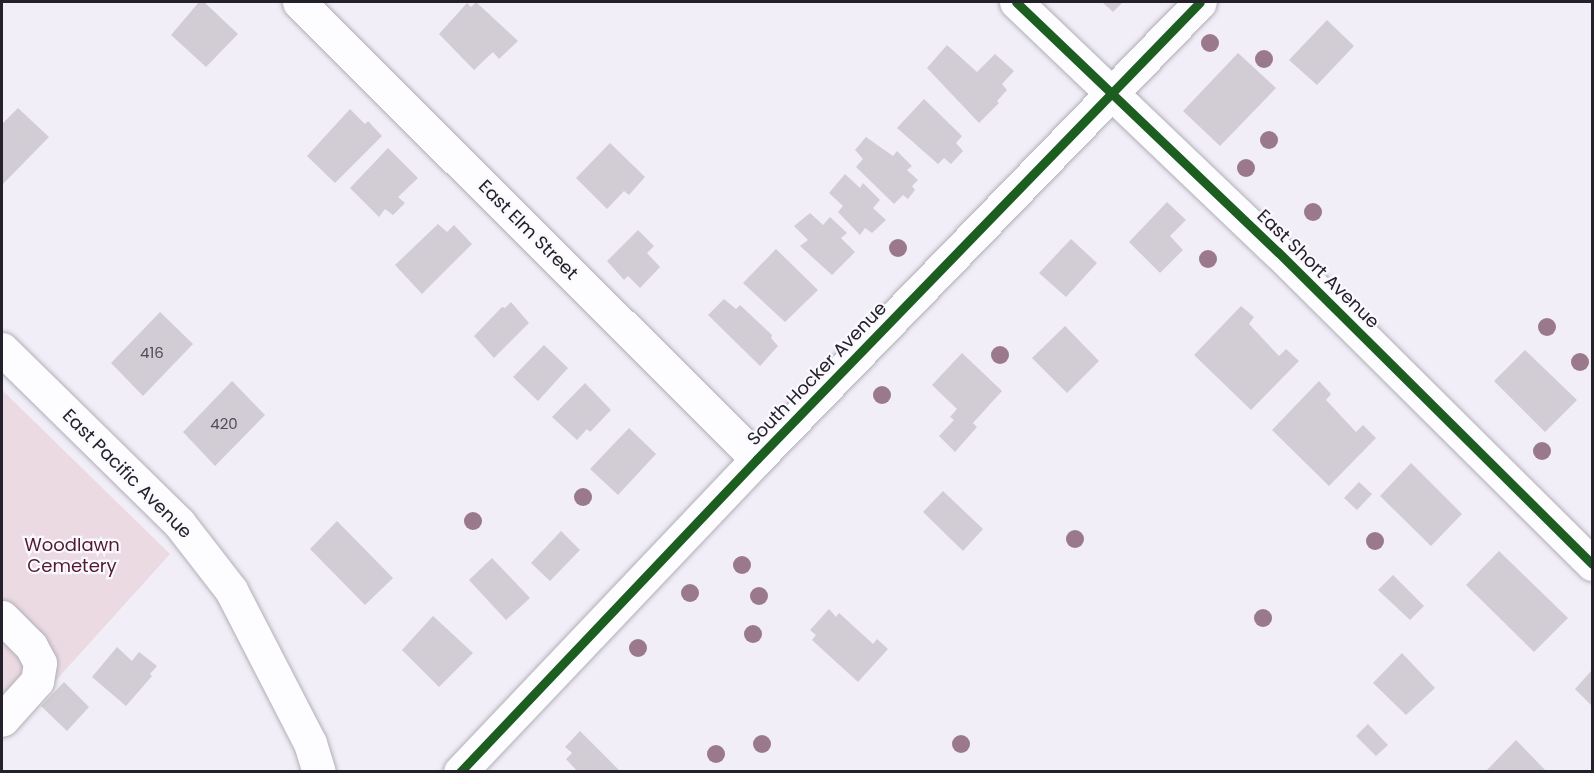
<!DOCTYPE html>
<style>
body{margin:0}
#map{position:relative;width:1594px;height:773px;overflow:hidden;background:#f1eef8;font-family:Poppins,sans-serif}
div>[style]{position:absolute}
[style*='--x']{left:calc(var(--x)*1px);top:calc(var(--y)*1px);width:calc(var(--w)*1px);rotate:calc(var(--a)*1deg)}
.green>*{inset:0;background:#ecdae3}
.building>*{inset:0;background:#d2ccd5}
.roads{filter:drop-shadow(0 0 2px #b2afb8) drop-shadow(0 0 2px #b2afb8)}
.minor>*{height:33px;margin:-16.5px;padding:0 16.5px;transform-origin:16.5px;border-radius:16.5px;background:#fdfcfe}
.cycleway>*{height:9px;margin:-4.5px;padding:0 4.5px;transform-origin:4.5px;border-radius:4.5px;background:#1b5e20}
.trees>*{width:18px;height:18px;margin:-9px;border-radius:50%;background:#9a798b}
span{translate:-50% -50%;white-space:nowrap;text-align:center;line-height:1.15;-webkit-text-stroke:4.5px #faf9fe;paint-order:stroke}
.number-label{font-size:15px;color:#504c55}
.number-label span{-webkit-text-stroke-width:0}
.street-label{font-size:18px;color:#24212a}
.park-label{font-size:18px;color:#531931}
.frame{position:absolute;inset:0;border:3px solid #24212a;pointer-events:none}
</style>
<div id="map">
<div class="green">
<i style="clip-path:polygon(2px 390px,170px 554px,2px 740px)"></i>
</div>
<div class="building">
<i style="clip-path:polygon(199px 2px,204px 2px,238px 34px,206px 67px,171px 35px)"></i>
<i style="clip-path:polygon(476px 2px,518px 41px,499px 59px,493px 52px,474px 70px,439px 34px,467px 3px,471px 7px)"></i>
<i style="clip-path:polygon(1102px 2px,1123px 2px,1113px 12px)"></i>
<i style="clip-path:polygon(1327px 20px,1354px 46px,1317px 85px,1289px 60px)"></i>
<i style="clip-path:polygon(947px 45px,977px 72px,995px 54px,1014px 71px,1002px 84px,1007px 90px,997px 101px,999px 103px,979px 123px,927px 68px)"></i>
<i style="clip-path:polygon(1238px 53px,1276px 88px,1220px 146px,1183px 111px)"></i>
<i style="clip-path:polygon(924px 99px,962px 136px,956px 143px,963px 151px,951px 164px,944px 158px,938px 164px,897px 128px)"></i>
<i style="clip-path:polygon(18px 108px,49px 137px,2px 185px,2px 124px)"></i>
<i style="clip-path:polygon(350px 109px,365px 124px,368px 121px,382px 136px,335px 183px,307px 156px)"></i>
<i style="clip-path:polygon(866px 137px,893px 156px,897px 151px,912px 166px,907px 170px,918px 180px,912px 186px,915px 190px,908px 199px,903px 195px,894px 204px,856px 167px,863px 159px,855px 150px)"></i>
<i style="clip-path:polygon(610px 143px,645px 177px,629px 195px,624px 191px,607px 209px,576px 178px)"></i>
<i style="clip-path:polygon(388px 148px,418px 178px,398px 197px,405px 203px,393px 215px,385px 209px,379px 217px,350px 188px)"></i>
<i style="clip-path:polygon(845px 174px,860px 188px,863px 183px,880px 200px,873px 208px,886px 220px,872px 233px,865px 228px,860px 235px,838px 212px,843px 206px,829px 193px)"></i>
<i style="clip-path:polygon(1167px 202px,1186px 220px,1170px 236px,1183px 250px,1160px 273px,1129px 242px)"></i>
<i style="clip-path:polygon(810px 213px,823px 225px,830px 217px,847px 233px,841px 238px,855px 252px,832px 275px,800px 246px,808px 240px,794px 226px)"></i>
<i style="clip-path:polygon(438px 224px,447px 232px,454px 225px,472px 244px,422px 294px,395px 265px)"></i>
<i style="clip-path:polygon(638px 230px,654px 246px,647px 253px,660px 267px,640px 288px,628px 276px,624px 280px,607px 261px)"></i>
<i style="clip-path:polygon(1071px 239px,1097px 263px,1066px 297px,1039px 273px)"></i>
<i style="clip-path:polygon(776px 249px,818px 290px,785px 322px,743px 283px)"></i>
<i style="clip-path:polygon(724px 299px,736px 309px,740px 305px,772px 335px,771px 338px,778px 346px,760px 366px,708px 315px)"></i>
<i style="clip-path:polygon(511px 302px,529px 323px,494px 358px,474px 336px,502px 307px,505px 308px)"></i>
<i style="clip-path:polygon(1241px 306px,1254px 317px,1249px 324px,1279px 356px,1286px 349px,1299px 361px,1251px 410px,1194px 355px)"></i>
<i style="clip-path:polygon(160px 312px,193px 344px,143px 396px,111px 363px)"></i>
<i style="clip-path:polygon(1065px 326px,1099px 361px,1067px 393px,1032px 358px)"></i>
<i style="clip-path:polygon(544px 345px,568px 368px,538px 401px,513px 377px)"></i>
<i style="clip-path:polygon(1525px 350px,1577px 400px,1545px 432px,1494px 381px)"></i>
<i style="clip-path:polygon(962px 353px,1002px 391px,973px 423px,977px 427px,955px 452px,939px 436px,954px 420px,950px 417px,957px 409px,932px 385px)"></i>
<i style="clip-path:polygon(232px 381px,265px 415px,215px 466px,183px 432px)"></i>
<i style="clip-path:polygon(1319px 381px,1331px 394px,1326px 400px,1356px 432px,1363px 425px,1376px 438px,1329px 486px,1272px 430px)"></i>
<i style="clip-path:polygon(585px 383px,611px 410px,590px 432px,587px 429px,577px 440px,552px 417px)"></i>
<i style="clip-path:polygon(629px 428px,656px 454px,618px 495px,590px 469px)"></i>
<i style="clip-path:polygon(1411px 463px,1462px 514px,1431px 546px,1380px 496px)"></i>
<i style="clip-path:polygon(1359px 482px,1372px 494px,1357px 510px,1344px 498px)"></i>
<i style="clip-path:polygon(943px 491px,983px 529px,963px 551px,923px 512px)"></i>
<i style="clip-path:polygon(337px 521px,393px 578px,365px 605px,310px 549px)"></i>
<i style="clip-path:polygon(561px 531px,580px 550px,550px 581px,531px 563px)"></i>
<i style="clip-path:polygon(1499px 551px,1568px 618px,1534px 652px,1466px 585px)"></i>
<i style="clip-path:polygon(492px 558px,530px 598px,506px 620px,469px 580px)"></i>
<i style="clip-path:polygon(1393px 575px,1424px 606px,1410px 620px,1378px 590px)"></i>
<i style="clip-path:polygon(829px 609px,836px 617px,839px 613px,873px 644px,877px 639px,888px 649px,858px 682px,812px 640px,816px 635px,810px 630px)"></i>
<i style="clip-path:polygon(433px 616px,473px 653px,439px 687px,402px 650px)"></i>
<i style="clip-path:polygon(117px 647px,132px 661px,139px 652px,157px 666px,150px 674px,152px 676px,126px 706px,92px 677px)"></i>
<i style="clip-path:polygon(1402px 653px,1435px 688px,1406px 715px,1373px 683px)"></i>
<i style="clip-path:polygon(1592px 670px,1592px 706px,1575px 689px)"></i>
<i style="clip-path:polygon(64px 682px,89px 707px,67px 731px,41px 706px)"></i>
<i style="clip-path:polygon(1368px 724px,1388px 745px,1376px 756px,1356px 736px)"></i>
<i style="clip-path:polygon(580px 731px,621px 772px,578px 772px,566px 759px,572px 753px,565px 747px)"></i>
<i style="clip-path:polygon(1516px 740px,1547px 772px,1485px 772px)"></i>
</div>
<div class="roads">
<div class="minor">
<i style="--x:299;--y:2;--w:647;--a:44.94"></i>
<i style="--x:1016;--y:2;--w:362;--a:43.7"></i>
<i style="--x:1278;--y:252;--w:443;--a:44.8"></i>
<i style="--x:2;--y:349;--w:248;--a:44.5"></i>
<i style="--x:179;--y:523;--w:85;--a:52.2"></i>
<i style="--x:231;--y:590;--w:172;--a:62.7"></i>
<i style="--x:310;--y:743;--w:30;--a:73"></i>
<i style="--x:2;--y:617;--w:41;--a:45"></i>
<i style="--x:31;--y:646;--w:19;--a:62"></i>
<i style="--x:40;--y:663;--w:18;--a:99"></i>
<i style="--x:37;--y:681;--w:52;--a:131.9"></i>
<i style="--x:460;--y:772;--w:431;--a:-46.5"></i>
<i style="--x:757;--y:459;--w:636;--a:-45.89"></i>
</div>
</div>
<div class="cycleway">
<i style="--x:1016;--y:2;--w:362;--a:43.7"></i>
<i style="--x:1278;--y:252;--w:443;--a:44.8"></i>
<i style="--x:460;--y:772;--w:431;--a:-46.5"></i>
<i style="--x:757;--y:459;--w:636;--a:-45.89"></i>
</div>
<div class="trees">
<i style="left:1210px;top:43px"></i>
<i style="left:1264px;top:59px"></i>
<i style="left:1269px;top:140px"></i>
<i style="left:1246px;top:168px"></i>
<i style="left:1313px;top:212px"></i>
<i style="left:898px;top:248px"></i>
<i style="left:1208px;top:259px"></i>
<i style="left:1547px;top:327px"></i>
<i style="left:1000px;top:355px"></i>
<i style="left:1580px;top:362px"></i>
<i style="left:882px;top:395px"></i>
<i style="left:1542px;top:451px"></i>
<i style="left:583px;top:497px"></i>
<i style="left:473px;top:521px"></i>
<i style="left:1075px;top:539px"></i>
<i style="left:1375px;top:541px"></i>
<i style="left:742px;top:565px"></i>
<i style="left:690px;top:593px"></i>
<i style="left:759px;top:596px"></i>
<i style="left:1263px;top:618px"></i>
<i style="left:753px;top:634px"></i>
<i style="left:638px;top:648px"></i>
<i style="left:762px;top:744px"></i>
<i style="left:961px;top:744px"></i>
<i style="left:716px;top:754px"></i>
</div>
<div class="number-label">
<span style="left:152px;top:353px">416</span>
<span style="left:224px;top:424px">420</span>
</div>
<div class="street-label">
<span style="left:528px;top:230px;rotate:45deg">East Elm Street</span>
<span style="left:1318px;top:269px;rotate:44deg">East Short Avenue</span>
<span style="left:817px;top:374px;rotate:-46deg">South Hocker Avenue</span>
<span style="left:127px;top:474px;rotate:45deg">East Pacific Avenue</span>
</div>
<div class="park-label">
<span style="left:72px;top:556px">Woodlawn<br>Cemetery</span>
</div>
<div class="frame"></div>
</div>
